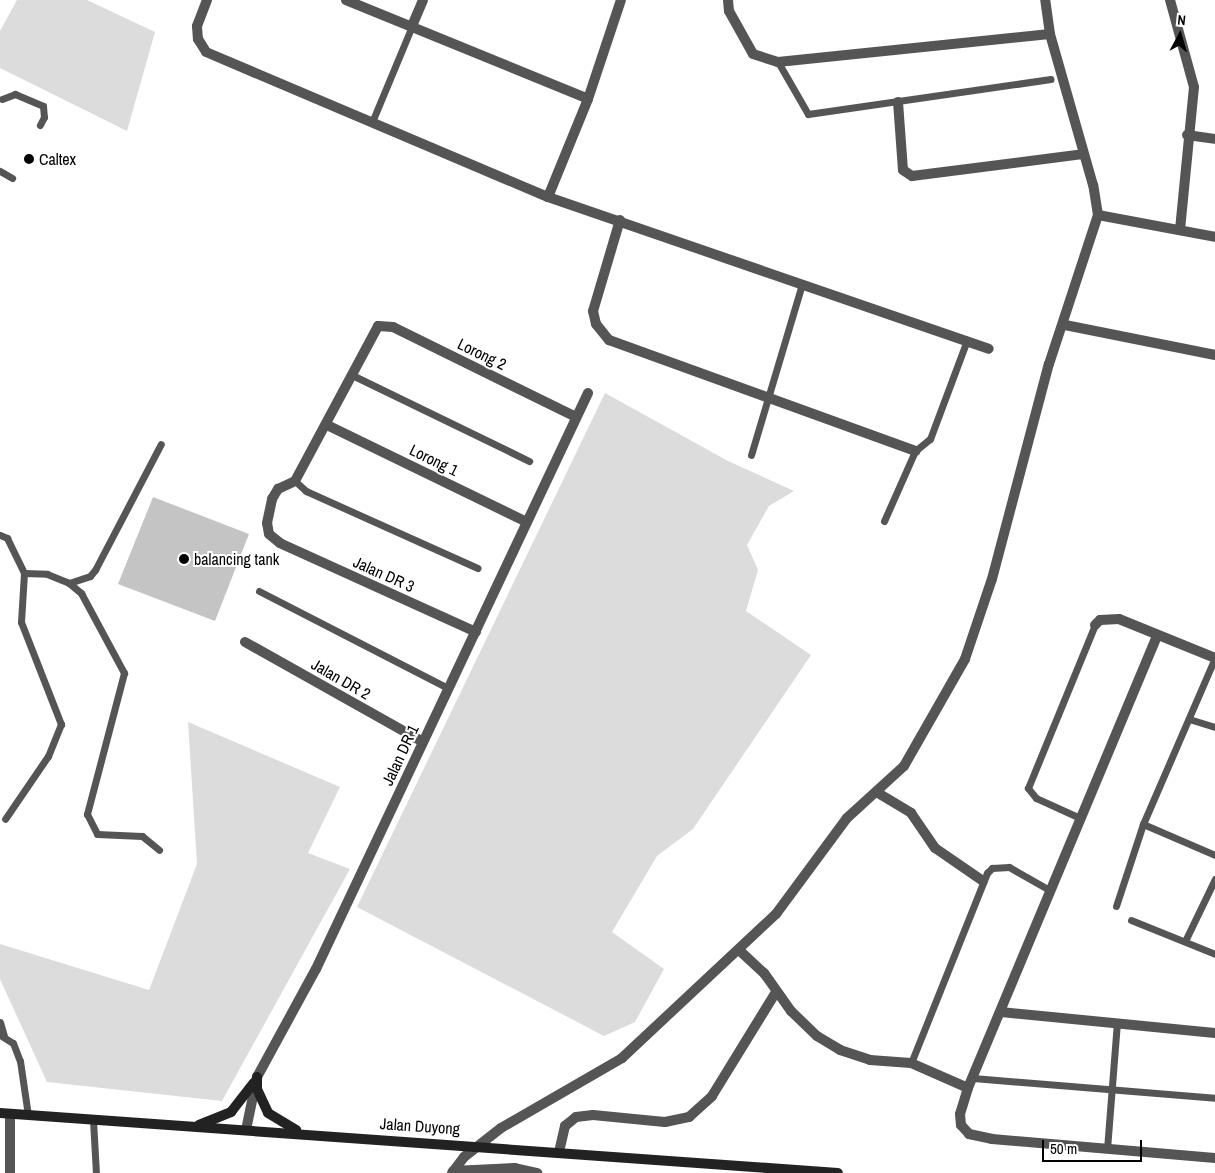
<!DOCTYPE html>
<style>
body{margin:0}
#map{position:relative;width:1215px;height:1173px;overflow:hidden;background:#fff;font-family:"Archivo Narrow",sans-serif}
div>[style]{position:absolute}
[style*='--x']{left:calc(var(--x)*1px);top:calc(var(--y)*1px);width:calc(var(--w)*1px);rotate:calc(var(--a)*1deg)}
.green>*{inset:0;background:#dcdcdc}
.building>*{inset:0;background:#c4c4c4}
.lane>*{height:7px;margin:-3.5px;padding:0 3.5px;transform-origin:3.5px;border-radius:3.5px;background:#555}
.street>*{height:10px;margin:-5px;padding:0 5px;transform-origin:5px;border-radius:5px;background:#555}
.secondary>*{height:10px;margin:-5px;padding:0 5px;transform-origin:5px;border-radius:5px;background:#222}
.dots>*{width:14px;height:14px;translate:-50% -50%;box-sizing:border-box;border:2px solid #fff;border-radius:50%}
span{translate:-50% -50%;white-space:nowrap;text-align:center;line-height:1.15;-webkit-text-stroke:4px #fff;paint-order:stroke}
.poi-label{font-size:16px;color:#000}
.left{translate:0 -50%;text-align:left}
.street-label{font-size:16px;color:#000}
.north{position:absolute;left:1155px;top:10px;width:50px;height:50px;-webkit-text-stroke:4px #fff;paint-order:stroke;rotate:6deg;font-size:14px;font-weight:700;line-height:20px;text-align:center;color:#000}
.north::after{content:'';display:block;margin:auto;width:18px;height:22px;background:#000;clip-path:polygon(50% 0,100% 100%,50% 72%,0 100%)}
.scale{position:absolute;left:1042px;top:1140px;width:100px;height:22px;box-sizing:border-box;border:2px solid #000;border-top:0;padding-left:6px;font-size:15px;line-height:18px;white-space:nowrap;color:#000;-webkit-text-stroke:4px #fff;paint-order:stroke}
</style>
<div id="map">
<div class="green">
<i style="clip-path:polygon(17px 0,87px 0,155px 32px,127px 131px,0 68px,0 31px)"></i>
<i style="clip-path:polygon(605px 393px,728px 461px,794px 491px,769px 506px,747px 545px,758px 570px,746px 611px,811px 655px,693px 829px,657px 856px,612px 932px,664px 969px,635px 1022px,604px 1036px,357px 907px)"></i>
<i style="clip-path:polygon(188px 722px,340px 787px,308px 853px,350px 869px,222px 1101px,47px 1082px,0 979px,0 944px,149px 990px,197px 864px)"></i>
</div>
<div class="building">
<i style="clip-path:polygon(153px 497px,249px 534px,215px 621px,118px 584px)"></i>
</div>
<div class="lane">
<i style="--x:778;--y:62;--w:60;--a:60"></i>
<i style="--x:808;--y:114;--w:245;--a:-8.2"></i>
<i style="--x:2;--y:99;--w:14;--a:-21"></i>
<i style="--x:15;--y:94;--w:30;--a:23"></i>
<i style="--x:43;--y:106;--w:11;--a:85"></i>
<i style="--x:44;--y:117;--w:9;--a:117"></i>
<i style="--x:372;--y:122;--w:104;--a:-67.4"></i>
<i style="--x:0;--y:171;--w:14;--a:30"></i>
<i style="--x:352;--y:375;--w:197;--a:25.9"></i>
<i style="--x:751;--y:455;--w:178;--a:-73.4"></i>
<i style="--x:295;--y:481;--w:15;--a:42"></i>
<i style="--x:306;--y:491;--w:188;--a:24.2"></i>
<i style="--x:884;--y:521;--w:77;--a:-66.1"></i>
<i style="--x:915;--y:451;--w:19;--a:-39"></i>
<i style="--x:930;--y:439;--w:106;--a:-69.5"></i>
<i style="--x:0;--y:535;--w:8;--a:23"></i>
<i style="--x:7;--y:538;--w:39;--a:64"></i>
<i style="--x:24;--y:573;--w:49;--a:93.5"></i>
<i style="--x:21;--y:622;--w:110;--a:68.6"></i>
<i style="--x:61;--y:724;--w:35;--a:112"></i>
<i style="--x:48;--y:756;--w:76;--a:124.3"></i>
<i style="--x:24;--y:573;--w:23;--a:2"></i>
<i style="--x:47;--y:574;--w:24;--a:22"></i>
<i style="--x:69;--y:583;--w:16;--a:40"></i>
<i style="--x:81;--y:593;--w:91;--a:61.7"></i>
<i style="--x:124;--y:673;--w:146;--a:104.7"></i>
<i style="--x:87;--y:814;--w:22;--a:63"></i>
<i style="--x:97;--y:834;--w:45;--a:2.5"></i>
<i style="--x:142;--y:836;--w:22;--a:39"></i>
<i style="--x:69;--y:583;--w:22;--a:-18"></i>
<i style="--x:90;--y:576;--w:8;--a:-50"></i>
<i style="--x:95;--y:570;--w:142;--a:-62.4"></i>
<i style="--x:259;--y:591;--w:212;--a:27.2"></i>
<i style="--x:1189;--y:719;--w:27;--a:17"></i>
<i style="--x:1080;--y:818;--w:48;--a:-155.6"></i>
<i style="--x:1036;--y:798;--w:13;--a:-129"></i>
<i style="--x:1028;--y:788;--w:176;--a:-67.7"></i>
<i style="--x:1143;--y:824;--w:78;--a:23.3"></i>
<i style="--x:1116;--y:906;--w:86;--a:-71.8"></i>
<i style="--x:1143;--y:824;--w:181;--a:-66.6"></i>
<i style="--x:1131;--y:920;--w:91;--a:22"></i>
<i style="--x:1185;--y:941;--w:69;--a:-64.2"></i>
<i style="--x:0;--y:1022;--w:15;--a:74"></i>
<i style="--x:0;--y:1035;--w:15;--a:32"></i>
<i style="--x:13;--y:1043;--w:19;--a:69"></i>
<i style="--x:20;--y:1061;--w:55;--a:81.6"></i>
<i style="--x:911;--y:1063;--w:205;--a:-68.2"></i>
<i style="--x:987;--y:873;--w:7;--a:-45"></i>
<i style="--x:992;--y:868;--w:17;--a:-3"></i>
<i style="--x:1009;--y:867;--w:48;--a:29.7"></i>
<i style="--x:973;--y:1078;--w:243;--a:4.7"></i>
<i style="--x:93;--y:1120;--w:53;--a:86.8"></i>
<i style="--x:1107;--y:1149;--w:127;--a:-85.5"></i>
</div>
<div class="street">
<i style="--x:207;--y:0;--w:28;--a:111"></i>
<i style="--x:197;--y:26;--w:13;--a:86"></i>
<i style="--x:198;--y:39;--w:15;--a:58"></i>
<i style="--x:206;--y:52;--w:371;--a:23"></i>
<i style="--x:548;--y:197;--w:466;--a:19"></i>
<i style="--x:346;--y:0;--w:261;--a:22.2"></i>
<i style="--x:728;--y:0;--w:11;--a:85"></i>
<i style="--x:729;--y:11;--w:49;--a:60.8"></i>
<i style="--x:753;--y:54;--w:26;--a:18"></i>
<i style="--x:778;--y:62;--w:273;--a:-5.9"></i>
<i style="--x:1170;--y:0;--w:90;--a:74.6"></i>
<i style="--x:1194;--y:87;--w:143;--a:95.6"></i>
<i style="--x:412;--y:26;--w:28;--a:-67"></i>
<i style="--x:898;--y:102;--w:68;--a:85.8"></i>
<i style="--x:903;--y:170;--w:11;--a:34"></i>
<i style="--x:912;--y:176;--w:172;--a:-7.3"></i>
<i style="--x:1187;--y:135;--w:28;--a:8"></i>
<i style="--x:548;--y:197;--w:106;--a:-67.8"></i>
<i style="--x:588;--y:99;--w:104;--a:-71.6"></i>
<i style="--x:1098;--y:215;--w:119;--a:10.6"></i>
<i style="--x:620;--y:220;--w:95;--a:106.5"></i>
<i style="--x:593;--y:311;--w:13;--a:77"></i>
<i style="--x:596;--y:324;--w:21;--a:51"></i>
<i style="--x:609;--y:340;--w:326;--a:19.9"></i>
<i style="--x:1065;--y:325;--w:153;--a:11.3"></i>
<i style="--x:327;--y:425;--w:222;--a:25.9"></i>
<i style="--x:1095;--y:625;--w:7;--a:-45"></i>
<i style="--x:1100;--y:620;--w:19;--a:-3"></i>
<i style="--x:1119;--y:619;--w:104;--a:22.1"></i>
<i style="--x:476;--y:632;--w:215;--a:-155.6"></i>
<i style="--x:280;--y:543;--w:14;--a:-141"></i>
<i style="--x:269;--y:534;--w:11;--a:-100"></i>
<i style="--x:267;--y:523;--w:25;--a:-78"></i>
<i style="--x:272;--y:499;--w:12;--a:-59"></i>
<i style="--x:278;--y:489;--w:19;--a:-25"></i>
<i style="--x:295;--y:481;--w:176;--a:-61.8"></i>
<i style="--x:378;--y:326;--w:15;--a:4"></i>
<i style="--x:393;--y:327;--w:204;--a:26.2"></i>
<i style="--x:1157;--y:636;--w:490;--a:112.7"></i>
<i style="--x:968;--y:1088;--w:27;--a:107"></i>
<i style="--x:960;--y:1114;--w:11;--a:85"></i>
<i style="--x:961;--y:1125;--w:12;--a:48"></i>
<i style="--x:969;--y:1134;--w:24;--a:12"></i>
<i style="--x:992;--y:1139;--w:224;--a:4.9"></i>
<i style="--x:245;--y:642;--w:204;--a:29.3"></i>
<i style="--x:878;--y:793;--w:39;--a:31"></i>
<i style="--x:911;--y:813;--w:42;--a:55.6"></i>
<i style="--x:935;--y:848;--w:58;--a:34.5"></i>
<i style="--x:739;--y:950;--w:34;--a:43"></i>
<i style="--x:764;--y:973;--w:47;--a:54.6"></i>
<i style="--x:791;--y:1011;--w:36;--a:44"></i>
<i style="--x:817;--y:1036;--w:27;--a:31"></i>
<i style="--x:840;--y:1050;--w:32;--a:18"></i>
<i style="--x:870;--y:1060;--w:41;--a:4.2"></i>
<i style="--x:911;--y:1063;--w:62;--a:23.7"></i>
<i style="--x:1001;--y:1012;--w:215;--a:5.6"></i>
<i style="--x:246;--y:1130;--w:54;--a:-78.3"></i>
<i style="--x:257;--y:1077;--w:123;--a:-61.4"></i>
<i style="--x:316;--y:969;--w:637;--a:-64.72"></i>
<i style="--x:559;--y:1152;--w:27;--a:-77"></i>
<i style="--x:565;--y:1126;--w:14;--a:-39"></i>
<i style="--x:576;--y:1117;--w:17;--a:-7"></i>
<i style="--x:593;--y:1115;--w:72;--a:5.6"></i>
<i style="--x:665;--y:1122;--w:25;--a:-12"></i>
<i style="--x:689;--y:1117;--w:31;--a:-42"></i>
<i style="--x:712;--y:1096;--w:122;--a:-58.4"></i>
<i style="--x:453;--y:1171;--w:62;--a:-2.8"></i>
<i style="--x:515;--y:1168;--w:23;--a:13"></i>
<i style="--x:10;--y:1173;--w:59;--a:-90"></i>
<i style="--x:452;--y:1173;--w:20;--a:-53"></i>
<i style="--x:464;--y:1157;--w:47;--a:-38.1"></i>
<i style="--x:501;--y:1128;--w:140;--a:-30"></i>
<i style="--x:622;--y:1058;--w:211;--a:-43.1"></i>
<i style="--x:776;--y:914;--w:119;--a:-53.5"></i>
<i style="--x:847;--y:818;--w:77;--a:-42.4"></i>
<i style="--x:904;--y:766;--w:123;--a:-60.3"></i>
<i style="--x:965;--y:659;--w:84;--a:-71.4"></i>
<i style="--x:992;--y:579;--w:222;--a:-75.2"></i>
<i style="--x:1049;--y:364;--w:157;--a:-71.8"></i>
<i style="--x:1098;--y:215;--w:30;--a:-99"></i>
<i style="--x:1093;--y:185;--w:157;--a:-105.9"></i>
<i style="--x:1050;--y:34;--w:34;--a:-98"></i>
</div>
<div class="secondary">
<i style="--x:257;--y:1077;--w:12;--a:90"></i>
<i style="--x:257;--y:1089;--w:26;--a:65"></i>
<i style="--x:268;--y:1113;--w:33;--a:31"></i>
<i style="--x:0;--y:1113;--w:840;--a:4.1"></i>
<i style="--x:199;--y:1125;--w:35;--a:-22"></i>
<i style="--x:231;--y:1112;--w:37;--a:-52"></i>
</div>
<div class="dots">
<i style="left:29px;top:159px;background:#000"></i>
<i style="left:184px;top:559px;background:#000"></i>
</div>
<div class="poi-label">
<span class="left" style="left:39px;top:159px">Caltex</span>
<span class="left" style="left:194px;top:559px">balancing tank</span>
</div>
<div class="street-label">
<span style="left:482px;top:354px;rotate:26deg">Lorong 2</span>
<span style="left:434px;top:460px;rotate:26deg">Lorong 1</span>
<span style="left:384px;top:574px;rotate:24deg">Jalan DR 3</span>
<span style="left:341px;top:679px;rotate:30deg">Jalan DR 2</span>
<span style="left:400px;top:755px;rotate:-65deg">Jalan DR 1</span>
<span style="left:420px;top:1126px;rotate:4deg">Jalan Duyong</span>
</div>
<div class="north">N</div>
<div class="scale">50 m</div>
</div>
